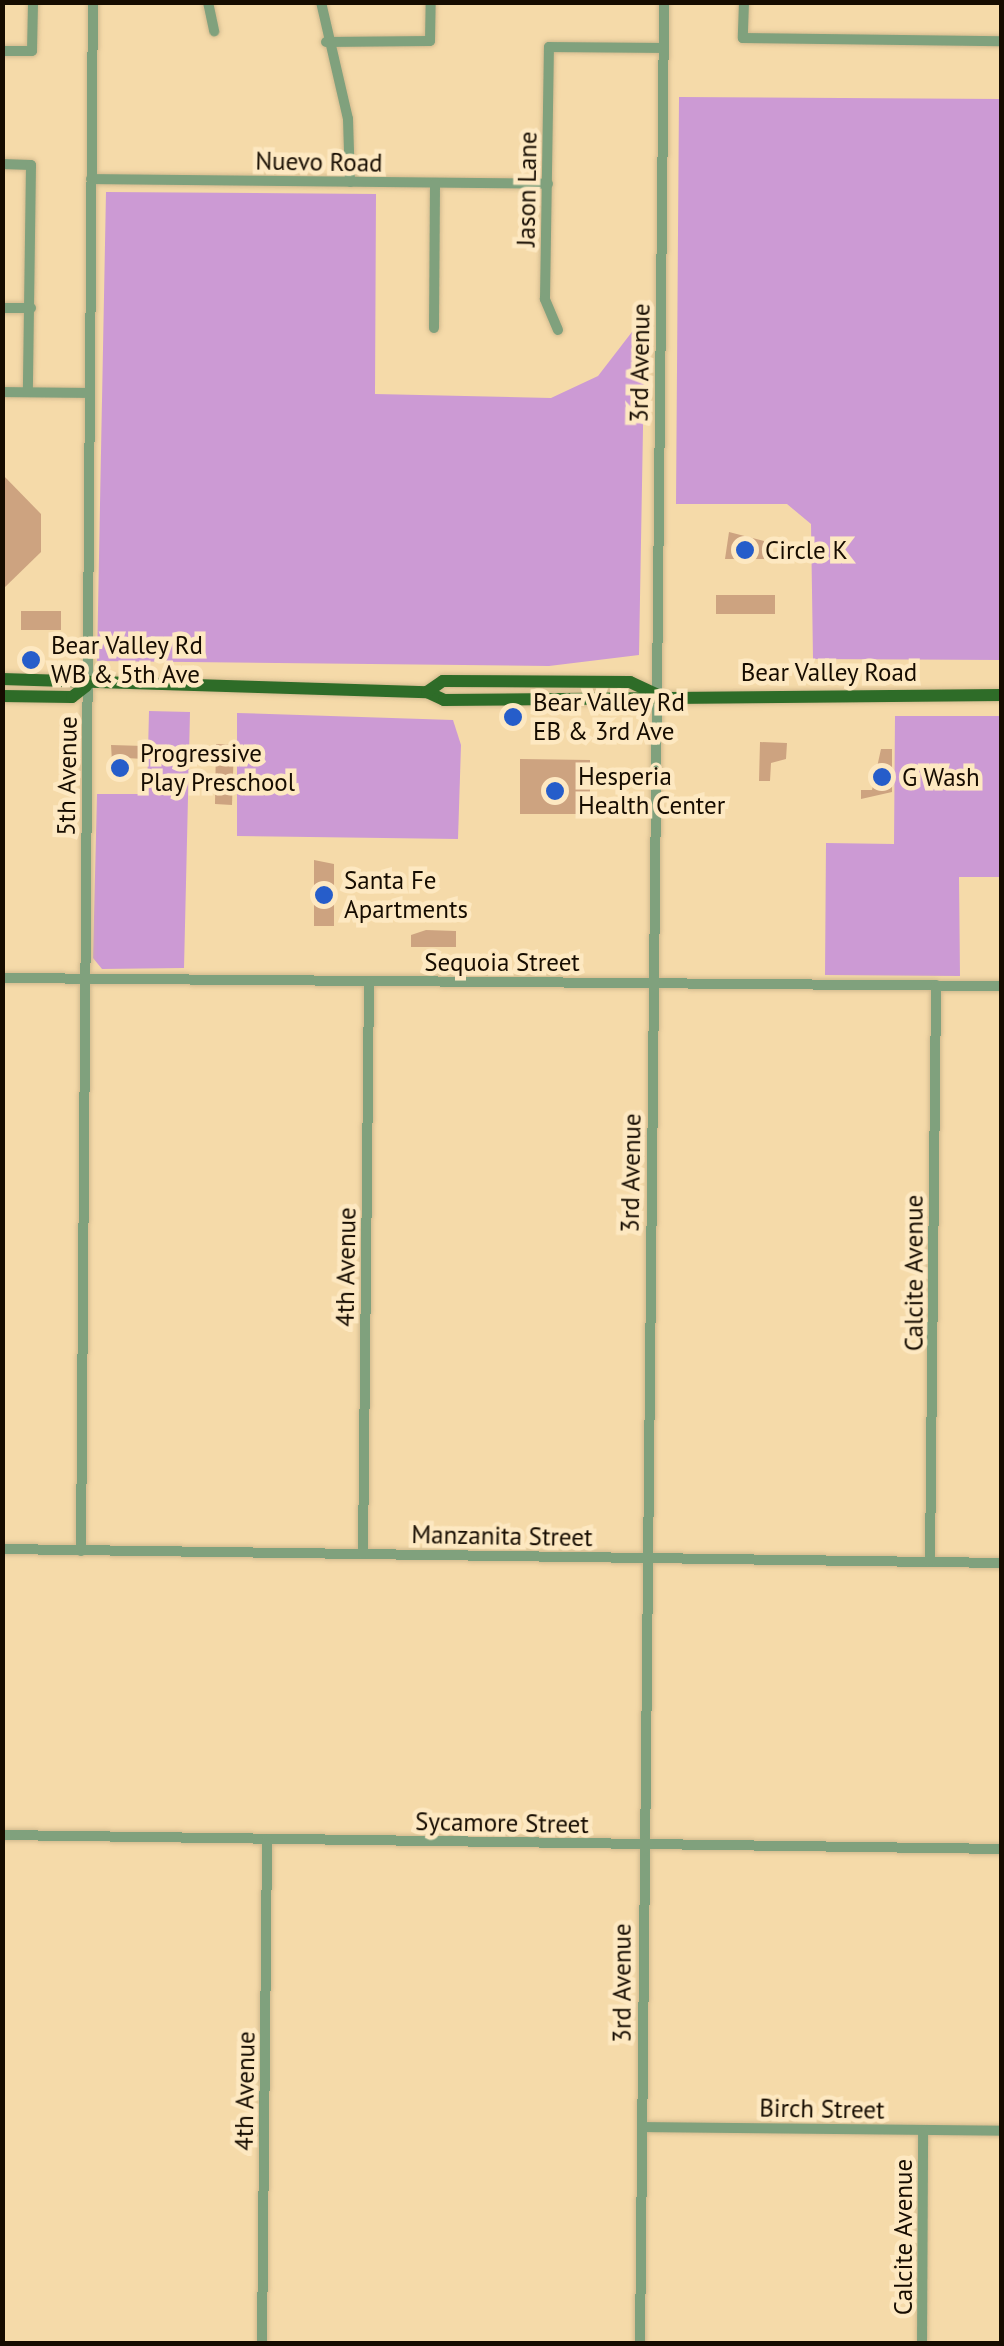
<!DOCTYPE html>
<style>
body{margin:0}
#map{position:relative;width:1004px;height:2346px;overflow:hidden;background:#f5daa9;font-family:"PT Sans",sans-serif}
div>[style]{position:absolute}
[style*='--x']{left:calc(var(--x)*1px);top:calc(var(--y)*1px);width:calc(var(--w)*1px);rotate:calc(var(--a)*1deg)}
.green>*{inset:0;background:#cc9ad4}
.building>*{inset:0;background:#cda380}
.roads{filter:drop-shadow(0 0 2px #d1b98e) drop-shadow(0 0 2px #d1b98e)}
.minor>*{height:10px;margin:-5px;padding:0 5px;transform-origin:5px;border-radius:5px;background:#80a17d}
.major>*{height:12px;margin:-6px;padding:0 6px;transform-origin:6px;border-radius:6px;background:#2e6c28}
.dots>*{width:28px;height:28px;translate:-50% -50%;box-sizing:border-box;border:5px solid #fde8c1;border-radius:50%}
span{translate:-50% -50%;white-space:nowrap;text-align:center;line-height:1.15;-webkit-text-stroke:9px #fde8c1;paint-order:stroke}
.street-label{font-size:25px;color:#160c00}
.poi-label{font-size:25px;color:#160c00}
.left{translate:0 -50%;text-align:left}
.frame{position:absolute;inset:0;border:5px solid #160c00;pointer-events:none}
</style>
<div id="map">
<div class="green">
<i style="clip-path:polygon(679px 97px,1001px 99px,1001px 660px,813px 659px,811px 524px,787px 504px,676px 504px)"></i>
<i style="clip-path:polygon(106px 192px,376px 194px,375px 394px,551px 398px,598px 376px,645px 315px,639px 655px,549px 666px,97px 661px)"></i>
<i style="clip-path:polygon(149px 711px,190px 712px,184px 968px,102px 969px,93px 958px,97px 794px,147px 794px)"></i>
<i style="clip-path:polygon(237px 713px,453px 720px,461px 745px,458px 839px,237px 836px)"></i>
<i style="clip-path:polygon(895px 716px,1001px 716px,1001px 877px,959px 877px,960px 976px,825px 975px,826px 843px,894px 844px)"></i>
</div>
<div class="building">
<i style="clip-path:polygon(2px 474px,41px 514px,41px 552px,2px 590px)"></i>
<i style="clip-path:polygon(729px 532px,764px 541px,764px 559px,725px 559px)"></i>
<i style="clip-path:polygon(716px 595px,775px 595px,775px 614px,716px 614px)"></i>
<i style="clip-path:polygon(21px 611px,61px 611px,61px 630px,21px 630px)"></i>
<i style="clip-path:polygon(760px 742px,787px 743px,786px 759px,771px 763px,770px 781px,759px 781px)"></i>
<i style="clip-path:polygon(216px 744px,234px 745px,232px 805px,215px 804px)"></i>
<i style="clip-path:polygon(111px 745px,144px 746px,144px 759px,126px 758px,125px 778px,113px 778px)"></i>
<i style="clip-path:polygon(881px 749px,892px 749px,892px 792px,861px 799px,861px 790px,872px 790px)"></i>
<i style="clip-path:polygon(520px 759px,590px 760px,590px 814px,520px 814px)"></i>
<i style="clip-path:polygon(314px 860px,334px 864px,334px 926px,314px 926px)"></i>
<i style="clip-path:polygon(426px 930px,456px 931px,456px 947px,411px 947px,411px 935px)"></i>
</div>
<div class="roads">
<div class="minor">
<i style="--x:208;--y:2;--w:30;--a:78"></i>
<i style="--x:321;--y:2;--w:120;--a:77"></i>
<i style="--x:348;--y:119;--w:63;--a:88.2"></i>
<i style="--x:744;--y:2;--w:36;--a:92"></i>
<i style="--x:743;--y:38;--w:259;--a:0.7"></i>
<i style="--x:326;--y:42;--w:104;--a:-0.6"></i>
<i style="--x:430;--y:41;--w:39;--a:-89"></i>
<i style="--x:2;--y:51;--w:30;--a:0"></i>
<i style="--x:32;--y:51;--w:49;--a:-88.8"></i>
<i style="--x:2;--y:164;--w:29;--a:2"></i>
<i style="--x:31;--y:165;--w:227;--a:90.8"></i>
<i style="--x:91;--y:179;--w:457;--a:0.6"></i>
<i style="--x:2;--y:308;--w:29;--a:0"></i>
<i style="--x:434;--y:328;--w:145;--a:-89.6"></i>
<i style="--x:558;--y:330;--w:34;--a:-113"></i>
<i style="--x:545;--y:299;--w:252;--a:-89.1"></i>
<i style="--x:549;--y:47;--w:115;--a:0.5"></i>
<i style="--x:2;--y:392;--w:87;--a:0.7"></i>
<i style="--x:2;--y:978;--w:1000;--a:0.46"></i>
<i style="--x:2;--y:1549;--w:1000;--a:0.8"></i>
<i style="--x:81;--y:1551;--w:1549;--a:-89.56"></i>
<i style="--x:363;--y:1554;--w:572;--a:-89.4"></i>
<i style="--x:930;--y:1562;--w:577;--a:-89.4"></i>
<i style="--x:2;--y:1835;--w:1000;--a:0.8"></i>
<i style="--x:642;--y:2127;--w:360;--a:0.6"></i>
<i style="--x:262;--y:2344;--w:505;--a:-89.43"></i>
<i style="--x:640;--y:2344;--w:2342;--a:-89.41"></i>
<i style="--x:922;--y:2344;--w:214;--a:-89.7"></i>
</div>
<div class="major">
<i style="--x:2;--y:679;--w:425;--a:1.8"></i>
<i style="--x:427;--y:692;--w:19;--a:25"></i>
<i style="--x:444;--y:700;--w:558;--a:-0.51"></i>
<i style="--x:427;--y:692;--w:19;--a:-35"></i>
<i style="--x:443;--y:681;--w:187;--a:0.3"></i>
<i style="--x:630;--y:682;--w:29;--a:25"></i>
<i style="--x:2;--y:696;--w:70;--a:0.8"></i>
<i style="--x:72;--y:697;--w:18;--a:-38"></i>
</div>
</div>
<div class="dots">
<i style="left:745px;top:550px;background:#265dca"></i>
<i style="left:31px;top:660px;background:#265dca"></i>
<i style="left:513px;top:717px;background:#265dca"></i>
<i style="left:120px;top:768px;background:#265dca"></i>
<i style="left:882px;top:777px;background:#265dca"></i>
<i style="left:555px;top:791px;background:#265dca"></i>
<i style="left:324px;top:895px;background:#265dca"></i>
</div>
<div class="street-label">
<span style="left:319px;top:162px;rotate:1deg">Nuevo Road</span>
<span style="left:527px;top:189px;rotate:-89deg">Jason Lane</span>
<span style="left:640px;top:363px;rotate:-89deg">3rd Avenue</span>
<span style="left:829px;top:672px">Bear Valley Road</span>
<span style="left:67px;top:776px;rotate:-89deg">5th Avenue</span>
<span style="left:502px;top:962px">Sequoia Street</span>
<span style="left:631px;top:1173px;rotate:-89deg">3rd Avenue</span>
<span style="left:346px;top:1267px;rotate:-89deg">4th Avenue</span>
<span style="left:914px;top:1273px;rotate:-90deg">Calcite Avenue</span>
<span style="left:502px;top:1536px;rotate:1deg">Manzanita Street</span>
<span style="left:502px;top:1823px;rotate:1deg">Sycamore Street</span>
<span style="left:622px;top:1983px;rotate:-90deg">3rd Avenue</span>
<span style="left:245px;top:2091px;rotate:-89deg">4th Avenue</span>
<span style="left:822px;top:2109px;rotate:1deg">Birch Street</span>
<span style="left:903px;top:2237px;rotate:-90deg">Calcite Avenue</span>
</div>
<div class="poi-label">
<span class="left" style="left:765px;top:550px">Circle K</span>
<span class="left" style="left:51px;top:660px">Bear Valley Rd<br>WB &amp; 5th Ave</span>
<span class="left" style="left:533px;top:717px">Bear Valley Rd<br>EB &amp; 3rd Ave</span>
<span class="left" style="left:140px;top:768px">Progressive<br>Play Preschool</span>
<span class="left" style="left:578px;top:791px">Hesperia<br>Health Center</span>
<span class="left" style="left:902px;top:777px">G Wash</span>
<span class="left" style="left:344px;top:895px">Santa Fe<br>Apartments</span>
</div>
<div class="frame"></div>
</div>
